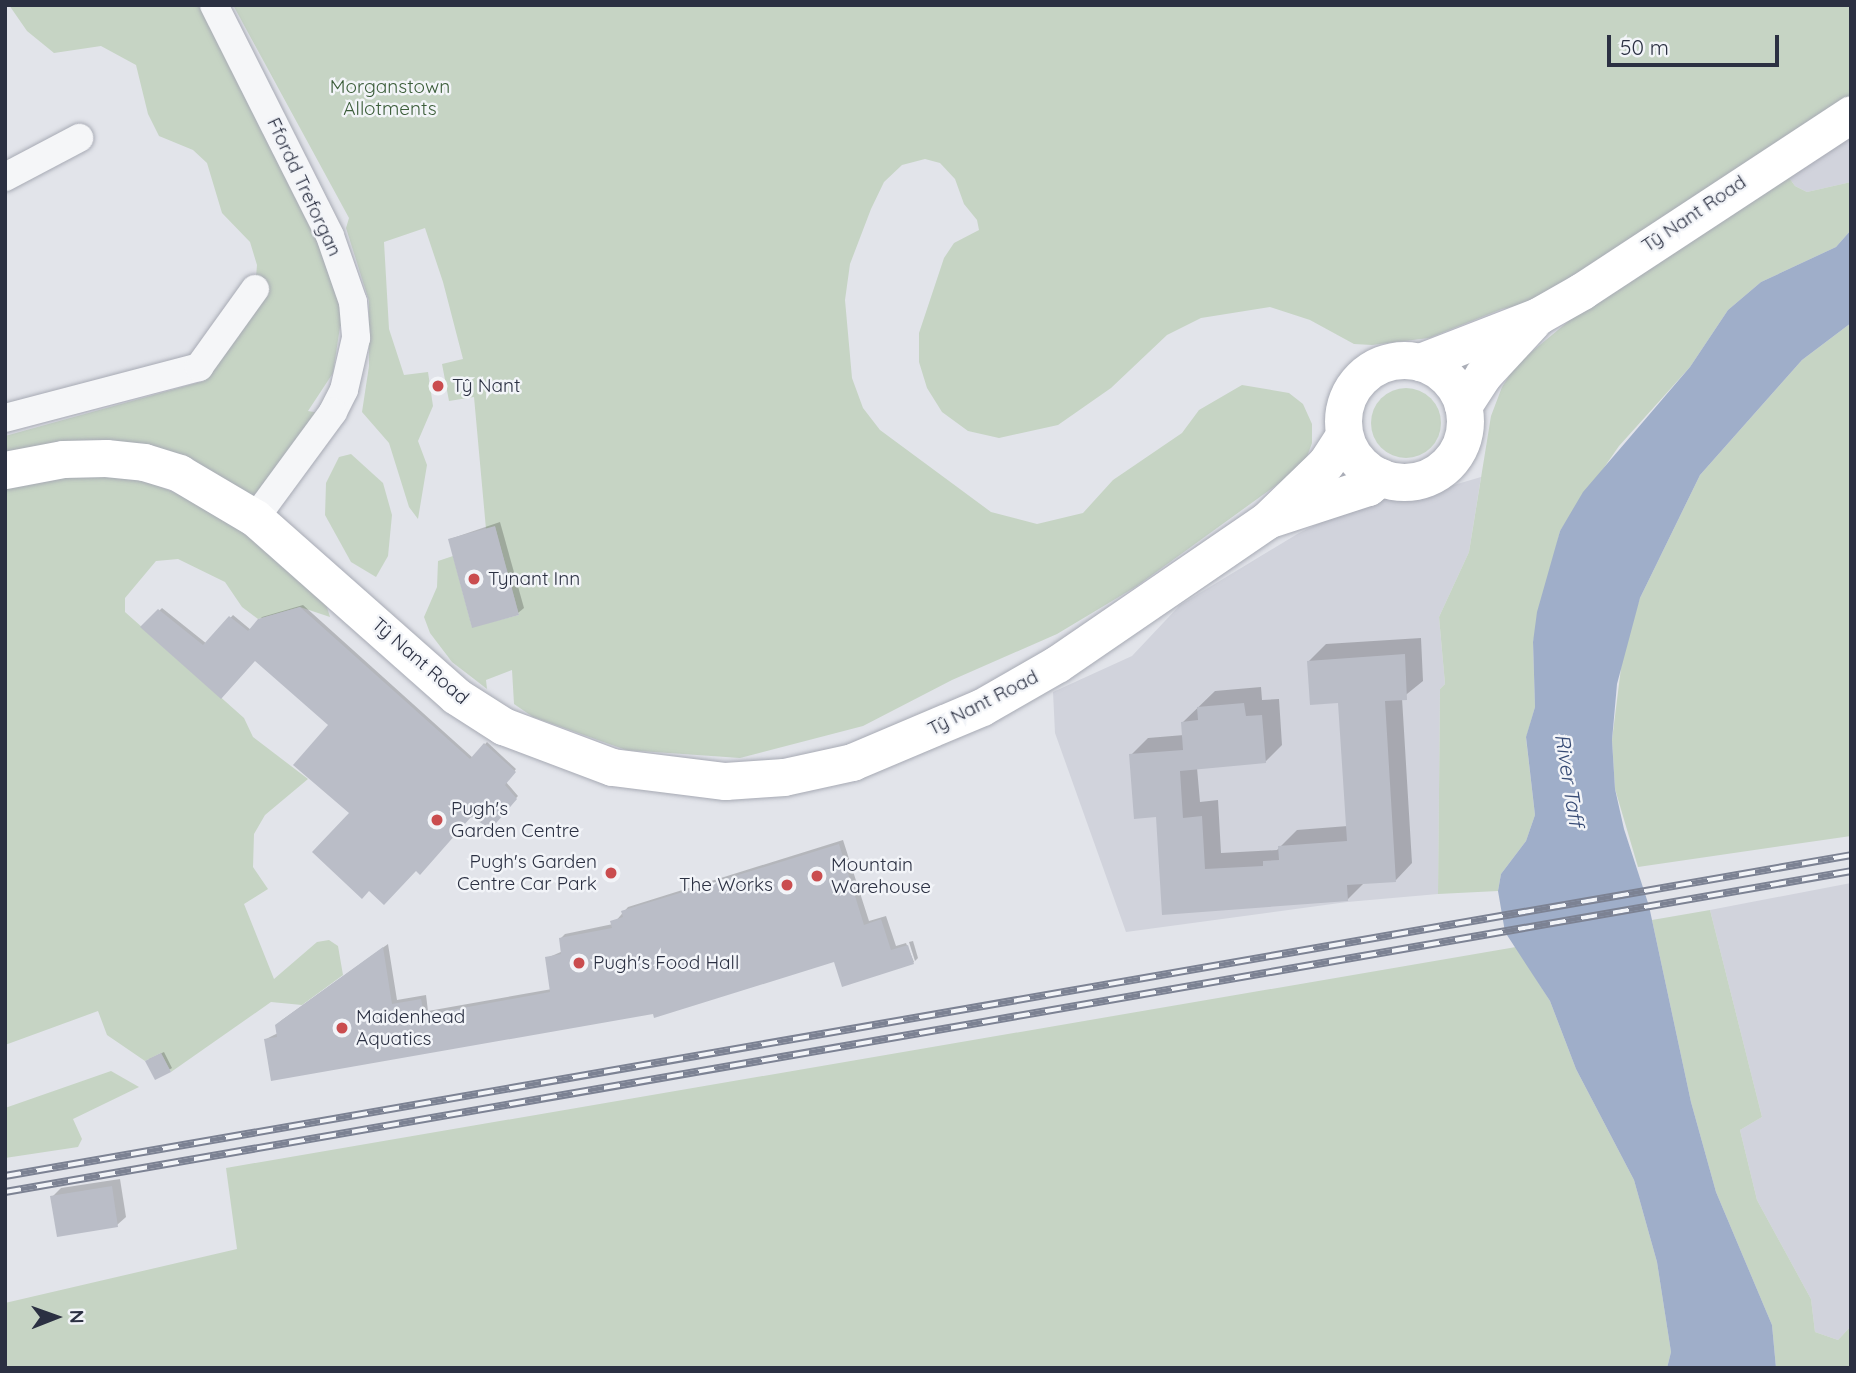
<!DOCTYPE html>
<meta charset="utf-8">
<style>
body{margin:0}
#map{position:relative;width:1856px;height:1373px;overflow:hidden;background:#e2e4ea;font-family:Quicksand,sans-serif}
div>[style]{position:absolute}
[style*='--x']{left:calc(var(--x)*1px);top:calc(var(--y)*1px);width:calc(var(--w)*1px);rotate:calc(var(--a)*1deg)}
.built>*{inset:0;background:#d1d3dc}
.green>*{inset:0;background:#c6d4c4}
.round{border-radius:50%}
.water>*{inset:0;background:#9faec9}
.shadow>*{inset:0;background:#0003}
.building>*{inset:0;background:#babdc7}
.roads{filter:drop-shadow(0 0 2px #a7aab4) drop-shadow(0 0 2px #a7aab4)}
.minor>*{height:28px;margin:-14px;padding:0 14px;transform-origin:14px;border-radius:14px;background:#f5f6f8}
.major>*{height:37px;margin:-18.5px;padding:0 18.5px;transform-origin:18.5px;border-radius:18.5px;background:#fff}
.major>.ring{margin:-18.5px;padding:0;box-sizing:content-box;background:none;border:37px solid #fff;border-radius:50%}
.rail>*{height:8px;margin-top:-4px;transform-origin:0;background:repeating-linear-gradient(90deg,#f2f4f8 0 16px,#7c8293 0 32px);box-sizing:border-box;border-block:2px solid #7c8293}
.dots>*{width:19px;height:19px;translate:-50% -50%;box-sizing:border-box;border:4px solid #f2f4f8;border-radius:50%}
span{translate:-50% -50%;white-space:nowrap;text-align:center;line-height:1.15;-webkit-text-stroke:5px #f2f4f8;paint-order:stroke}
.park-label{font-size:19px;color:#3b5d39}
.street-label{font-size:19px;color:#2b3042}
.poi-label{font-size:19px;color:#2b3042}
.left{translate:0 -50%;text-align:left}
.right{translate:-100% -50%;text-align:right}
.water-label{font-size:21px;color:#364a74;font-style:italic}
.frame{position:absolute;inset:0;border:7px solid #2b3042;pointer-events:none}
.north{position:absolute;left:21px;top:1282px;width:70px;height:70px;-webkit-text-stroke:5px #f2f4f8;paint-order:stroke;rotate:89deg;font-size:19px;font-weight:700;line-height:28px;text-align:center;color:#2b3042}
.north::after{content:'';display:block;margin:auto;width:24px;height:32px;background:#2b3042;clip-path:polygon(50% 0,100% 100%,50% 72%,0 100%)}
.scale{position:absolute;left:1607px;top:35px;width:172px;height:32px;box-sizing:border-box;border:4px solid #2b3042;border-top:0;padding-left:9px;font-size:21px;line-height:24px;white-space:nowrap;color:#2b3042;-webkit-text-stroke:5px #f2f4f8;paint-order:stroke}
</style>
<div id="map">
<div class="built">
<i style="clip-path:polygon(1851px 135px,1851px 182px,1807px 192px,1795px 186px,1785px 172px)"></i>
<i style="clip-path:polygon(1481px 477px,1469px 552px,1439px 617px,1445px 684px,1440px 689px,1438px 894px,1347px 902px,1126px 932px,1055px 733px,1053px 692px,1132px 656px,1180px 605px,1299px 533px,1372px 498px,1430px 492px)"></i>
<i style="clip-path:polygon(1851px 883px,1851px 1326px,1838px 1340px,1815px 1332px,1811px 1299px,1757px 1200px,1740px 1130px,1762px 1117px,1710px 910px)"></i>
</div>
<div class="green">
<i style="clip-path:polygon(9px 5px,214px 5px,353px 302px,340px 327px,333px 373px,308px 411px,331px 415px,255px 518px,179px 473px,5px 470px,5px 436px,204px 381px,199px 367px,255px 289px,257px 265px,250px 242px,222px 213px,207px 163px,193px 150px,159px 136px,148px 114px,136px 65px,101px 46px,54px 53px,27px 31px)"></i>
<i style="clip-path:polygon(233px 5px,1851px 5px,1851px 102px,1785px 172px,1795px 186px,1807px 192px,1851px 182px,1851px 230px,1836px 247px,1761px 282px,1728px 310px,1690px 367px,1619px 446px,1560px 531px,1533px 642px,1535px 707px,1526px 738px,1535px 815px,1526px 841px,1501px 874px,1498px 891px,1438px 894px,1440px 689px,1445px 684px,1439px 617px,1469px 552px,1491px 416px,1502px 387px,1516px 365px,1588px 305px,1534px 302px,1502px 309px,1429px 338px,1372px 345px,1354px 344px,1310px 320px,1270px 307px,1201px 318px,1167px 335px,1111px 388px,1058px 425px,999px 438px,968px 431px,942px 412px,927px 388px,919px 362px,919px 333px,944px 258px,954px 243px,979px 230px,977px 220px,964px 204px,955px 179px,940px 163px,925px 159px,902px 165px,884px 182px,871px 209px,850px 264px,845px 300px,852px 378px,863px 408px,880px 430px,991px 512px,1037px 524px,1083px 513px,1113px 480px,1182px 433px,1199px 410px,1242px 385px,1289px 393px,1303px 404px,1312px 424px,1312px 443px,1304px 465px,1137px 586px,1057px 634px,952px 680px,863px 726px,740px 758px,626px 750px,533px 717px,514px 704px,512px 670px,486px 680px,487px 689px,452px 662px,430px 633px,424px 617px,437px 587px,438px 561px,453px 556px,472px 627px,519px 615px,495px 527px,486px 529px,474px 397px,449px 401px,442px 364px,463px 359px,443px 282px,425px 228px,384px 242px,389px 329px,404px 375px,428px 372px,433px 406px,418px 441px,427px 465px,418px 519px,409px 507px,389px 443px,362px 412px,369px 366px,369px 301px,346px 228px,349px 218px)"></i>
<i style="clip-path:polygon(1851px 323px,1851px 836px,1638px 867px,1615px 789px,1612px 740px,1624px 644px,1640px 598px,1700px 475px,1802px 360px)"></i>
<i class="round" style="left:1371px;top:388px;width:70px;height:70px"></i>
<i style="clip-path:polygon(351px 454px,383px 483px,392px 515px,388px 556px,376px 577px,351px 562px,325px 515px,326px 483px,339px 457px)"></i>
<i style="clip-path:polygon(64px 471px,146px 481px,203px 504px,292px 559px,325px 601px,330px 617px,300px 607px,258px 619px,242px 607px,225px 582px,178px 559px,156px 561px,125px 598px,125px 612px,244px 718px,253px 737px,308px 779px,265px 815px,254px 834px,253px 867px,268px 889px,244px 904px,274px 979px,317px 942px,329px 940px,338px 946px,343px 975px,302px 1005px,271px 1002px,171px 1072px,161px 1053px,145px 1061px,107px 1035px,98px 1011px,5px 1045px,5px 484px)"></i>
<i style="clip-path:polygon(1710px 910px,1762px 1117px,1740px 1130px,1757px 1200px,1811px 1299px,1815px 1332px,1838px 1340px,1851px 1326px,1851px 1368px,1776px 1368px,1772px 1325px,1716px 1192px,1691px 1102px,1652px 920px)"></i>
<i style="clip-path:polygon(1516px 947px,1550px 1001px,1576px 1069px,1634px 1180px,1657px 1262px,1671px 1352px,1667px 1368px,5px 1368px,5px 1303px,237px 1249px,226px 1168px)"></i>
<i style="clip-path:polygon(111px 1071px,139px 1087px,73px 1119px,82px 1139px,78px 1147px,5px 1158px,5px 1108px)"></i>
</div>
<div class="water">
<i style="clip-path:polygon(1851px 230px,1851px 323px,1802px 360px,1700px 475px,1640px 598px,1617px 684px,1612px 740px,1615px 789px,1624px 829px,1649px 906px,1691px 1102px,1716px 1192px,1772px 1325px,1776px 1368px,1667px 1368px,1671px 1352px,1657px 1262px,1634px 1180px,1576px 1069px,1550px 1001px,1505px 932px,1498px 891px,1501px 874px,1526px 841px,1535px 815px,1526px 737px,1535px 707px,1533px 642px,1537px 612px,1560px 531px,1583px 492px,1690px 367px,1728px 310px,1761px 282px,1836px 247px)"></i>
</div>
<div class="shadow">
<i style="clip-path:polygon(500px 522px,524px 608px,518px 613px,450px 539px)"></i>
<i style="clip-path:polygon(303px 605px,473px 758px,487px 742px,516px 769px,506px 782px,518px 796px,490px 827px,471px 815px,351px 813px,331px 725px,255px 659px,221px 697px,143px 627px,162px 608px,207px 644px,233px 615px,251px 630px,262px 617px)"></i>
<i style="clip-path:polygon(1421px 638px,1423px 681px,1402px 698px,1412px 863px,1396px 880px,1365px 882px,1347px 900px,1164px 913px,1157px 815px,1131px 755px,1148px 738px,1184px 735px,1183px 722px,1215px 691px,1261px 687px,1262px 700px,1279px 699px,1282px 745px,1265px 762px,1197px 768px,1200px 802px,1218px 800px,1221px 853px,1277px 850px,1297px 830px,1348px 826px,1340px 701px,1309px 661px,1326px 644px)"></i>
<i style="clip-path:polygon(843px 840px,869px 921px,886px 916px,896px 946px,906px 943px,914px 962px,843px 985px,835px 960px,654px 1012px,266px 1039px,278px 1033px,276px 1025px,282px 1020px,388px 944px,397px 1000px,426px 995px,428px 1011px,552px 989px,547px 958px,563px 951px,560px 939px,565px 934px,613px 924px,628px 907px)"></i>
<i style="clip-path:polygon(913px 941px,918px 958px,915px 961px,909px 942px)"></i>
<i style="clip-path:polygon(164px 1052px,172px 1068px,156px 1078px,149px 1059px)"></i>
<i style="clip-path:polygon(120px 1179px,126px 1217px,117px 1225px,52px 1197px,61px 1188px)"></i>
</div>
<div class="building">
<i style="clip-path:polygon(495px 526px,519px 615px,472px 628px,448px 539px)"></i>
<i style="clip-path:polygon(300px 607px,470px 759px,484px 743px,516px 772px,505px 785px,517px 799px,491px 829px,471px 817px,420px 875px,416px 871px,384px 905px,369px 891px,362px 899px,312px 852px,349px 813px,293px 765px,328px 725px,255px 661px,221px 699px,140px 627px,158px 609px,203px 645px,229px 616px,248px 631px,258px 619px)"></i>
<i style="clip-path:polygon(1405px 654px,1407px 700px,1385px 701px,1396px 882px,1347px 885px,1348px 901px,1162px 915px,1156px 817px,1134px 819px,1129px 754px,1183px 750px,1181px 722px,1198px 720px,1197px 707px,1244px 703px,1246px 716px,1262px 715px,1266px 763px,1180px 771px,1183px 818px,1202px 816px,1205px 869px,1263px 866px,1263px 861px,1279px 860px,1278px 846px,1347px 841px,1338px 703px,1310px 705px,1307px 661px)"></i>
<i style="clip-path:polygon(839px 844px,864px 925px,881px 919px,891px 950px,908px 945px,914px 964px,842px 987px,834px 962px,654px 1018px,653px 1014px,271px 1081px,264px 1039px,277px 1037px,275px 1025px,383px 947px,392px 1004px,421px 999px,424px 1015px,550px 992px,545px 957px,561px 954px,559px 938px,612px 928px,610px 921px,623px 917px,621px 911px)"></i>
<i style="clip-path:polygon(161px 1053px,171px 1072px,155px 1080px,145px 1061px)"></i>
<i style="clip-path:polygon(112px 1186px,118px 1227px,57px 1237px,50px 1196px)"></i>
</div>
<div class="roads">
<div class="minor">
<i style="--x:214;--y:5;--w:258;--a:63.3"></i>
<i style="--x:330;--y:236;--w:70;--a:70.8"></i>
<i style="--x:353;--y:302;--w:36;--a:85"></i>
<i style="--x:356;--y:338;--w:53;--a:103"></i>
<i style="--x:344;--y:390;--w:25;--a:117"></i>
<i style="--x:333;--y:412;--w:132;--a:126.3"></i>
<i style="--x:5;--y:177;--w:84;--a:-27.8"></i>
<i style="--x:5;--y:418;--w:201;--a:-14.7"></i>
<i style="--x:199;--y:367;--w:96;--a:-54.3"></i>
</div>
<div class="major">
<i class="ring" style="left:1343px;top:360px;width:85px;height:85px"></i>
<i style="--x:1420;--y:362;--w:127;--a:-21.3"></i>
<i style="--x:1538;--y:316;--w:51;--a:-29.6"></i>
<i style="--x:1582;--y:291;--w:322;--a:-33.3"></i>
<i style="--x:1463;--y:406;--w:37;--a:-57"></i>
<i style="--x:1483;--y:375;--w:72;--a:-47.2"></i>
<i style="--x:5;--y:470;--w:59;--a:-10.7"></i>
<i style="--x:63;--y:459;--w:43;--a:-1.3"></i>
<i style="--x:106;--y:458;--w:38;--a:6"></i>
<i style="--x:144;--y:462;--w:37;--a:17"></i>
<i style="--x:179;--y:473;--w:88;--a:30.6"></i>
<i style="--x:255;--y:518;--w:268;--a:41.5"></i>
<i style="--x:456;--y:696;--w:56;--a:32.6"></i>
<i style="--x:503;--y:726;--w:116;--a:20.6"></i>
<i style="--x:612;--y:767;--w:114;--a:7.1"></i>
<i style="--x:725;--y:781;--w:59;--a:-3.9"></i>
<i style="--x:784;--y:777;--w:70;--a:-12.4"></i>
<i style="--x:852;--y:762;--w:141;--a:-22.9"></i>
<i style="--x:982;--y:707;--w:86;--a:-29.8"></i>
<i style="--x:1057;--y:664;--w:253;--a:-34.4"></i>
<i style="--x:1266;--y:521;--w:83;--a:-44"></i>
<i style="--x:1326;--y:463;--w:33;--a:-57"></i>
<i style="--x:1273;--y:518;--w:100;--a:-18.1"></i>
<i style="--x:1368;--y:487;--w:16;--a:-40"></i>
</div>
</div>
<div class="rail">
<i style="--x:5;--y:1176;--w:1874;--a:-9.86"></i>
<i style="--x:5;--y:1192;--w:1874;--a:-9.86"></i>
</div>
<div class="dots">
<i style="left:438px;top:386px;background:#ca4d4f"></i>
<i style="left:474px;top:579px;background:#ca4d4f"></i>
<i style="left:437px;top:820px;background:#ca4d4f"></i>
<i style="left:611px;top:873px;background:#ca4d4f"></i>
<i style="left:817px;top:876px;background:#ca4d4f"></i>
<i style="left:787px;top:885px;background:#ca4d4f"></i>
<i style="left:579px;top:963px;background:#ca4d4f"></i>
<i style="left:342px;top:1028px;background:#ca4d4f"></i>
</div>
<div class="park-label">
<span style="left:390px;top:98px">Morganstown<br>Allotments</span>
</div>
<div class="street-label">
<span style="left:304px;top:187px;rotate:65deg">Ffordd Treforgan</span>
<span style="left:1694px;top:214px;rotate:-34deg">Tŷ Nant Road</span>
<span style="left:420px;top:661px;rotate:41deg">Tŷ Nant Road</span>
<span style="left:983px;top:703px;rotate:-27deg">Tŷ Nant Road</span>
</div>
<div class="poi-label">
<span class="left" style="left:452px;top:386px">Tŷ Nant</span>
<span class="left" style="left:488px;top:579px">Tynant Inn</span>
<span class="left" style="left:451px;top:820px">Pugh's<br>Garden Centre</span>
<span class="right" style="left:597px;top:873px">Pugh's Garden<br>Centre Car Park</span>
<span class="left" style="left:831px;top:876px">Mountain<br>Warehouse</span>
<span class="right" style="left:773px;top:885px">The Works</span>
<span class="left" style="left:593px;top:963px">Pugh's Food Hall</span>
<span class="left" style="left:356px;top:1028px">Maidenhead<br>Aquatics</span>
</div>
<div class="water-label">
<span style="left:1570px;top:780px;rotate:81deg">River Taff</span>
</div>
<div class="frame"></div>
<div class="north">N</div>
<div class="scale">50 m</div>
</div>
